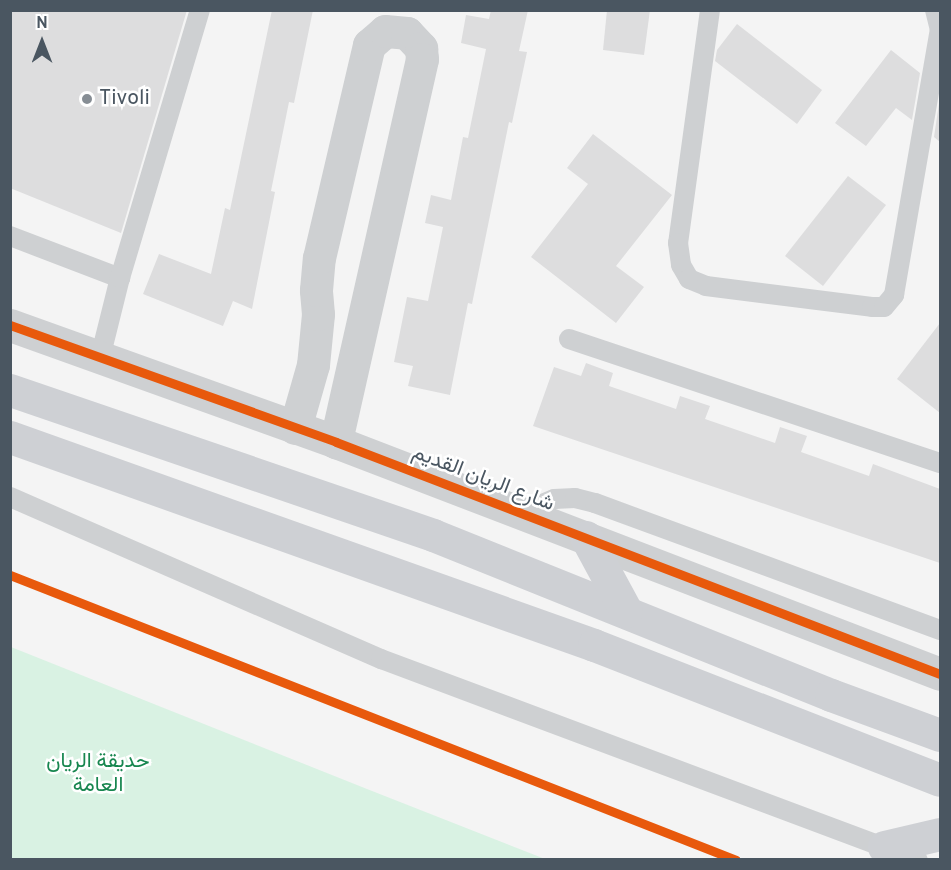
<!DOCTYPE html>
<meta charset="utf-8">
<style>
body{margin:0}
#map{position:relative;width:951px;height:870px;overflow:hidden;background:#f4f4f4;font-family:Overpass,Vazirmatn,sans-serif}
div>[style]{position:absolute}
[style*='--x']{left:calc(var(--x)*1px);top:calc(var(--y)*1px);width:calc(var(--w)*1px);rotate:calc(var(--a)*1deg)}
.green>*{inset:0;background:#d9f2e3}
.building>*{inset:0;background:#ddddde}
.lane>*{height:20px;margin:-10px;padding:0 10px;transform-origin:10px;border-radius:10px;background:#ced0d2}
.street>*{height:33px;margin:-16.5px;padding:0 16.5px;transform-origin:16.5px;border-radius:16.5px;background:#ced0d2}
.secondary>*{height:33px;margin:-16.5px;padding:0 16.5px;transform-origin:16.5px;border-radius:16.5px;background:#ced0d4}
.cycleway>*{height:9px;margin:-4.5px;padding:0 4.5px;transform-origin:4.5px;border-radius:4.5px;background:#e8590c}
.dots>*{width:16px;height:16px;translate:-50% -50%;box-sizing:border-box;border:3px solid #fff;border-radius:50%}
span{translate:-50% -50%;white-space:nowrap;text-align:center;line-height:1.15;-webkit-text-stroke:5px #fff;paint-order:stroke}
.poi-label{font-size:21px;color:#4a5661}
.left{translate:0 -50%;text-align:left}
.street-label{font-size:21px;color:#4a5661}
.park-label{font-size:21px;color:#17864f}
.frame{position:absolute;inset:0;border:12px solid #4a5661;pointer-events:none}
.north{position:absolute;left:12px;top:12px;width:60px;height:60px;-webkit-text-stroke:4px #fff;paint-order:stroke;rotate:0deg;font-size:16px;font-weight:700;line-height:24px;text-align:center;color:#4a5661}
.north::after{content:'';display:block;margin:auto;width:21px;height:27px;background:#4a5661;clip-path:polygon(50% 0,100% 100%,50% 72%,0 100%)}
</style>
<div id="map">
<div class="green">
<i style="clip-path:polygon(11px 647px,367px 789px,545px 859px,11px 859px)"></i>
</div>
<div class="building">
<i style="clip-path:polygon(10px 10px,187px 10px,121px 233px,10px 188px)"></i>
<i style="clip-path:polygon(272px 10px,313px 10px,294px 103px,289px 102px,271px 191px,275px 192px,252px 309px,233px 301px,223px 326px,143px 294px,159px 254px,211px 274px,225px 208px,230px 210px)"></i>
<i style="clip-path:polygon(491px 10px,528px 10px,519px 51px,527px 52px,512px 123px,509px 122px,472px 304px,468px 303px,450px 395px,408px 386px,413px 366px,394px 362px,407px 297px,428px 301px,443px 227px,425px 223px,431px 195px,451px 200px,463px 137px,468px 138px,486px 49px,461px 43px,466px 15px,489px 19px)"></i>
<i style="clip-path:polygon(607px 10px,650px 10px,644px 55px,603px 50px)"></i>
<i style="clip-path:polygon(737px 24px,822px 90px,797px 124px,715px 61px,717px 50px)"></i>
<i style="clip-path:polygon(891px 50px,920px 73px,912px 120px,896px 108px,866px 146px,835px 123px)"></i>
<i style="clip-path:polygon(940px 97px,940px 142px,934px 137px)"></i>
<i style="clip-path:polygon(593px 134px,672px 195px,616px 266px,644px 287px,616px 323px,531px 257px,588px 184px,567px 168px)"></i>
<i style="clip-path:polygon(848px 176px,886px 205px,823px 286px,785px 256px)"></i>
<i style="clip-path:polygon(940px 323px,940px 413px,897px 379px)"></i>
<i style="clip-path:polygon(586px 363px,613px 373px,609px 386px,676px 409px,680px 396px,710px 406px,705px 419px,775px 443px,780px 427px,807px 436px,801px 452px,869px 476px,873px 464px,940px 489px,940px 563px,533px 426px,554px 367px,581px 376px)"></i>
</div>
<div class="lane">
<i style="--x:710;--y:10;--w:235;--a:97.8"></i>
<i style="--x:678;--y:243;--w:22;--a:82"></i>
<i style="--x:681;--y:265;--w:16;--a:60"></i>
<i style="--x:689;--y:279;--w:18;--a:22"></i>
<i style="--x:706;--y:286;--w:167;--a:7.2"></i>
<i style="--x:872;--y:307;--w:12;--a:0"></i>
<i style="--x:884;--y:307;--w:16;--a:-50"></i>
<i style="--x:894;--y:295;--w:269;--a:-80.2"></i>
<i style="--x:940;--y:30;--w:21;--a:-104"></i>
<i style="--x:10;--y:236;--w:118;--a:20.9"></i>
<i style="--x:569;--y:339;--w:391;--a:18.5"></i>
<i style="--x:100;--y:358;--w:82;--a:-76"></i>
<i style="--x:120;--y:278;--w:280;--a:-73.4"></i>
<i style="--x:10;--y:497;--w:405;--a:23.6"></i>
<i style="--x:381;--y:659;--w:573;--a:20.52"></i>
<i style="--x:521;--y:513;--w:36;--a:-23"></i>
<i style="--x:554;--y:499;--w:21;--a:-3"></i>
<i style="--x:575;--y:498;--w:21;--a:14"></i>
<i style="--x:595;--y:503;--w:368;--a:20.2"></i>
</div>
<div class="street">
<i style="--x:10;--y:325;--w:346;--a:19.7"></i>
<i style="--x:336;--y:442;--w:647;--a:21.01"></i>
<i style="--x:295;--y:428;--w:66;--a:-74.1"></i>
<i style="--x:313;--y:365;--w:51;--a:-84.4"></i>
<i style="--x:318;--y:314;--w:24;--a:-95"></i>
<i style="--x:316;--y:290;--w:32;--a:-85"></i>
<i style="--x:319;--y:258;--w:219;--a:-76.8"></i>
<i style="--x:369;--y:45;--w:21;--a:-41"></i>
<i style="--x:385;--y:31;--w:22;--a:5"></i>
<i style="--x:407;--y:33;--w:21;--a:47"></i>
<i style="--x:421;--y:48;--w:11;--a:85"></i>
<i style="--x:422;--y:59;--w:393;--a:102.7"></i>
</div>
<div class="secondary">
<i style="--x:10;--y:390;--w:447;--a:18.9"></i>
<i style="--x:433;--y:535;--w:429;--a:21.9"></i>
<i style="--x:831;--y:695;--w:116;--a:20.2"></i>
<i style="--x:10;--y:437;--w:620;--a:19.6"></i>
<i style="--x:594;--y:645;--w:371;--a:21.3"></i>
<i style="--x:586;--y:537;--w:84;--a:61.6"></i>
<i style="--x:884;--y:847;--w:57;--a:-13.1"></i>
</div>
<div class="cycleway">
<i style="--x:10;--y:325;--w:346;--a:19.7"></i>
<i style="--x:336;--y:442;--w:647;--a:21.01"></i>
<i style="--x:10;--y:575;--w:780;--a:21.43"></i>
</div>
<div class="dots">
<i style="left:87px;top:99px;background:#868d94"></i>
</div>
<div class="poi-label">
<span class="left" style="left:99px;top:99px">Tivoli</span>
</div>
<div class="street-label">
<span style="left:483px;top:479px;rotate:21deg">شارع الريان القديم</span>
</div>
<div class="park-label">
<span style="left:98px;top:774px">حديقة الريان<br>العامة</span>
</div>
<div class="frame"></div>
<div class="north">N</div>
</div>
